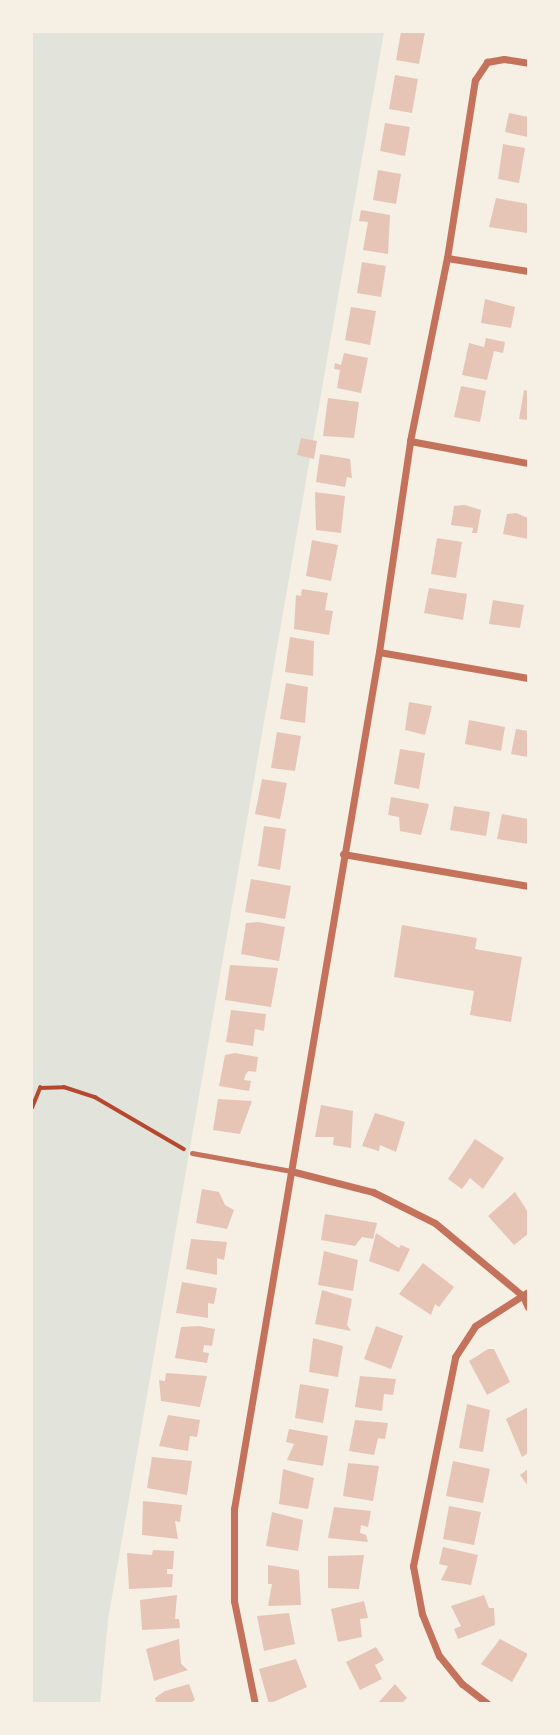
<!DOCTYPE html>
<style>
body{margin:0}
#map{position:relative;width:560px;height:1735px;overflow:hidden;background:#f6efe4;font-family:Manrope,sans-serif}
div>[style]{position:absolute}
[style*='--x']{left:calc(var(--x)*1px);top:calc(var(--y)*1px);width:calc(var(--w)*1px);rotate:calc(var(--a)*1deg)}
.green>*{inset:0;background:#e2e4dc}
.building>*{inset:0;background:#e6c5b7}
.path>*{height:3.5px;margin:-1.75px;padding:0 1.75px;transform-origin:1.75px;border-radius:1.75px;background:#b5482f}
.service>*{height:5px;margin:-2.5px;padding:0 2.5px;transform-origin:2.5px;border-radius:2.5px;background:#c5725c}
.minor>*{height:7px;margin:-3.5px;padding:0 3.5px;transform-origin:3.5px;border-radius:3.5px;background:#c5725c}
span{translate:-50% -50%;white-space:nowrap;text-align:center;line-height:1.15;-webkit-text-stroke:6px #f6efe4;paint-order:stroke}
.frame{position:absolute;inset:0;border:33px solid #f6efe4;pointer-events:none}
</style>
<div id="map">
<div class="green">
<i style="clip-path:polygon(32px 32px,384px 32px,108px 1620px,100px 1704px,32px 1703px)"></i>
</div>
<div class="building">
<i style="clip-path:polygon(401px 32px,425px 32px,419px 64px,396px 60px)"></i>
<i style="clip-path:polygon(395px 75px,418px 79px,412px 113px,389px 109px)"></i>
<i style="clip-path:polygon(509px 113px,528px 117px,528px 137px,505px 132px)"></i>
<i style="clip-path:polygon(385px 123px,410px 127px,405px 156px,380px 151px)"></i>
<i style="clip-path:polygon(503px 144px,525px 148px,519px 183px,498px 179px)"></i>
<i style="clip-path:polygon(378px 170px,401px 174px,396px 204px,373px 200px)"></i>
<i style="clip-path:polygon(496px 198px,528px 204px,527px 233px,489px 227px)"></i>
<i style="clip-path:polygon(361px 210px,390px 215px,388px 254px,363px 250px,368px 222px,359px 221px)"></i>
<i style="clip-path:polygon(362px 262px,386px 266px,381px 297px,357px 293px)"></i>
<i style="clip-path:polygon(485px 299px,515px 307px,511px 328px,481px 323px)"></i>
<i style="clip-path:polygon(351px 307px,376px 311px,370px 345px,345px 340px)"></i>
<i style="clip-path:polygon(486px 338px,505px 342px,503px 353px,494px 351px,487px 380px,462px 375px,469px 343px,484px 347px)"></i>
<i style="clip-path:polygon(344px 353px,368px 358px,361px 393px,337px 388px,340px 370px,334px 369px,335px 363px,341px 365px)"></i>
<i style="clip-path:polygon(461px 386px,486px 391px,480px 422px,454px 417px)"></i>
<i style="clip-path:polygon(524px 390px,528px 391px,528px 420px,519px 419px)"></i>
<i style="clip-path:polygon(328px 398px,359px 402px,354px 438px,323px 436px)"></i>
<i style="clip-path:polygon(301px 438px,317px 441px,314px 459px,297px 455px)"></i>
<i style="clip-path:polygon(320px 454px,350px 459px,352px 478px,347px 477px,345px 487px,316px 482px)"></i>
<i style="clip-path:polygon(315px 492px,345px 496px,341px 533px,316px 530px)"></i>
<i style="clip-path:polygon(465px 505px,481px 510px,477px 533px,472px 533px,473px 528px,451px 525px,454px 506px)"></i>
<i style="clip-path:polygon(516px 513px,528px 518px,528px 539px,503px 534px,507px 514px)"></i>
<i style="clip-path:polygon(437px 538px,462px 542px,456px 578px,431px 574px)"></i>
<i style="clip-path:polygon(312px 540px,338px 545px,331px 581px,306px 576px)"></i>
<i style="clip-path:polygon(429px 588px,467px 594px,463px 620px,424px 613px)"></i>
<i style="clip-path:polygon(302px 589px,328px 593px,325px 610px,333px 611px,329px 635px,294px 629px,296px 595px,301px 596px)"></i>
<i style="clip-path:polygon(493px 600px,524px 605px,520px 628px,489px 624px)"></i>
<i style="clip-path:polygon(290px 637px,314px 641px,313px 676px,285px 672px)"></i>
<i style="clip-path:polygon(286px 683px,308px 687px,305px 723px,280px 719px)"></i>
<i style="clip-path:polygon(409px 702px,432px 706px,425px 735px,405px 730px)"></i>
<i style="clip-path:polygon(469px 720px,505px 727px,501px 751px,465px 744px)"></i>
<i style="clip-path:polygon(516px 729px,528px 731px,528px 757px,511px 754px)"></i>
<i style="clip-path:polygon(277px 732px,301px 736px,295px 771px,271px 768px)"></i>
<i style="clip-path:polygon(400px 749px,425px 753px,419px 789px,394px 784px)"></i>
<i style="clip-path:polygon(262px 779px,287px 783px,280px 819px,255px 814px)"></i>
<i style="clip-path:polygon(391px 797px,429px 804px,421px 835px,400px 831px,399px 817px,388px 815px)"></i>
<i style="clip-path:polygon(454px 806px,490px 812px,486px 836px,450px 830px)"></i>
<i style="clip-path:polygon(502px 814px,528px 819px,528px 844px,497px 839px)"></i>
<i style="clip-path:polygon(264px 826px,286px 829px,280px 870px,258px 866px)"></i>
<i style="clip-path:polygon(251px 879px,291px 886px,285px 919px,245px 912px)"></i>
<i style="clip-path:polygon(258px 922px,285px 927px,279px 961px,241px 954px,246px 923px)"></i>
<i style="clip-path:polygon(402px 925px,477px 938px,475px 949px,522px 957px,511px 1022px,470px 1015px,474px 991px,394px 977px)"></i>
<i style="clip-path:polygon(230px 965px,278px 968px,271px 1007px,225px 1000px)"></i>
<i style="clip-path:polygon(231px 1010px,266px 1014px,264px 1031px,255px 1029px,253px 1046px,226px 1042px)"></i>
<i style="clip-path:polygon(235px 1053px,258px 1057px,256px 1072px,248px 1071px,245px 1076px,244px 1080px,251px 1081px,249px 1091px,219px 1086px,225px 1055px)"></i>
<i style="clip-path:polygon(218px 1099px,252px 1101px,240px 1134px,213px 1130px)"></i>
<i style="clip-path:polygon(321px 1105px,353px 1111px,351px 1148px,333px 1145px,334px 1137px,315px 1137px)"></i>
<i style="clip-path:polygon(375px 1113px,405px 1122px,396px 1152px,380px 1145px,379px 1151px,362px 1146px)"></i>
<i style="clip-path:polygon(475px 1139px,504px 1158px,483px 1189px,470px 1178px,462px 1189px,448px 1179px)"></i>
<i style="clip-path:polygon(202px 1189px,219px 1192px,225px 1205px,234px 1210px,227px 1229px,196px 1223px)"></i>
<i style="clip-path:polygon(515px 1192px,528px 1212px,528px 1234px,514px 1245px,488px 1216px)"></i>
<i style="clip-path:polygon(325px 1214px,377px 1223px,373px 1239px,362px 1237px,355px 1246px,321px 1240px)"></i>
<i style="clip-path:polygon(376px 1233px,399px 1248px,401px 1245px,410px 1249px,399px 1272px,369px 1261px)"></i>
<i style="clip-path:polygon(191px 1239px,227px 1242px,224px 1260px,217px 1258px,217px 1275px,186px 1269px)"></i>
<i style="clip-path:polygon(324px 1251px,358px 1260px,353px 1291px,318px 1285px)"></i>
<i style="clip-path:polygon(423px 1263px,454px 1287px,439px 1307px,435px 1304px,431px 1315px,399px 1294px)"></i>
<i style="clip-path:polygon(182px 1282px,217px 1288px,214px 1304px,208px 1303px,208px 1318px,176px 1313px)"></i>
<i style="clip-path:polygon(322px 1290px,352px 1299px,347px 1325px,351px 1331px,315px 1324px)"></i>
<i style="clip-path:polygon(199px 1326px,215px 1329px,212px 1346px,204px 1345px,203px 1352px,209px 1353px,207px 1363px,175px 1358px,181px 1327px)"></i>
<i style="clip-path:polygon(376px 1326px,403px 1336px,391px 1369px,364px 1359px)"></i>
<i style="clip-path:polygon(313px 1338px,343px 1346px,338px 1377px,309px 1372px)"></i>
<i style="clip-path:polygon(488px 1349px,494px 1349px,510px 1382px,487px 1395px,469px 1361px)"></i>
<i style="clip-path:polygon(166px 1373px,207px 1376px,200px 1407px,161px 1401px,159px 1380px,165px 1381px)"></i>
<i style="clip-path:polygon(360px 1376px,396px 1379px,393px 1395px,384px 1394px,382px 1411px,355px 1407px)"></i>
<i style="clip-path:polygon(300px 1384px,329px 1389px,323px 1423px,295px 1418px)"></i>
<i style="clip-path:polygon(467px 1404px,490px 1410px,483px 1452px,459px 1448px)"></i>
<i style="clip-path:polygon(528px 1407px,528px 1453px,522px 1457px,506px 1419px)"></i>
<i style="clip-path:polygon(168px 1415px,200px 1420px,197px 1437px,190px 1436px,188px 1451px,159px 1446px)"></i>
<i style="clip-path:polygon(355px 1420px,388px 1423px,385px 1439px,378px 1438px,374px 1455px,349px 1451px)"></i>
<i style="clip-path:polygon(289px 1429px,328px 1436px,323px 1466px,287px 1460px,294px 1444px,286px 1442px)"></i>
<i style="clip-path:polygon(152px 1457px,192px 1461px,187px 1495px,147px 1488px)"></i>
<i style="clip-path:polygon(453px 1461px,490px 1469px,483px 1503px,446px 1496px)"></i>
<i style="clip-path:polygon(348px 1463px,379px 1466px,373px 1501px,343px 1496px)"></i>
<i style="clip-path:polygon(283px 1469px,314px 1478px,308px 1509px,279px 1504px)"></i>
<i style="clip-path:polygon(528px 1469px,528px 1486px,520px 1475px)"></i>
<i style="clip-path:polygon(143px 1501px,182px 1505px,180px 1522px,175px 1521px,178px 1539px,142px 1535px)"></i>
<i style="clip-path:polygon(449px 1506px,481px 1512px,474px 1545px,443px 1539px)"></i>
<i style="clip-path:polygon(334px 1507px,371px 1511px,368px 1527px,361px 1525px,360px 1533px,366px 1535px,368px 1542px,328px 1538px)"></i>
<i style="clip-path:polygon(272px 1512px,303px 1520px,298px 1551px,266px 1546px)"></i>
<i style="clip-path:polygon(443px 1547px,478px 1555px,471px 1585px,441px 1580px,448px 1566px,439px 1564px)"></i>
<i style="clip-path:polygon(153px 1550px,174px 1551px,173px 1569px,167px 1569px,167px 1574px,173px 1574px,172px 1587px,129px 1589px,127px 1553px,152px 1555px)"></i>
<i style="clip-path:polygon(364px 1555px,359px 1589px,328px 1588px,328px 1556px)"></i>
<i style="clip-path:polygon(268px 1565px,299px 1570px,301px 1605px,268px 1606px,272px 1584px,268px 1584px)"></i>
<i style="clip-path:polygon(177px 1595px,175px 1619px,179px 1619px,180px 1628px,142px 1630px,140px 1600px)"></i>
<i style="clip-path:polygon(484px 1595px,489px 1608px,494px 1608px,495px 1625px,458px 1639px,454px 1629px,461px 1626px,451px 1606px)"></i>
<i style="clip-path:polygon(364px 1601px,368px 1618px,360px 1619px,362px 1637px,338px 1642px,331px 1609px)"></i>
<i style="clip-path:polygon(289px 1613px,295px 1644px,264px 1651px,257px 1616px)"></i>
<i style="clip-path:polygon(179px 1639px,181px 1664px,188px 1670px,154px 1681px,146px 1649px)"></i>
<i style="clip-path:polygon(500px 1639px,528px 1654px,512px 1682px,481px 1664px)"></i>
<i style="clip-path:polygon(376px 1647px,384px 1660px,375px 1665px,382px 1679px,360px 1690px,346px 1662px)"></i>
<i style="clip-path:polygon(296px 1659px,307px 1687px,269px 1704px,259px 1669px)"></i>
<i style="clip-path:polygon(189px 1684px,195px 1700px,189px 1704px,157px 1704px,155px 1698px,165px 1691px)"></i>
<i style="clip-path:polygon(395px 1684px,407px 1698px,401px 1704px,377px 1704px)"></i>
</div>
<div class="path">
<i style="--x:32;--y:1108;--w:22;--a:-68"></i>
<i style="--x:40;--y:1088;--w:24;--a:-2"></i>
<i style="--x:64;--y:1087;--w:33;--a:18"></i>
<i style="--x:95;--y:1097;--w:103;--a:30.3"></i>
</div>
<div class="service">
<i style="--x:192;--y:1153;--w:101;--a:10.3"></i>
</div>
<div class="minor">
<i style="--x:447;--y:258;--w:82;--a:9.1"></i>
<i style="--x:410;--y:441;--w:120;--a:10.6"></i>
<i style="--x:379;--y:652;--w:151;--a:9.9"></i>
<i style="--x:343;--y:854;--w:188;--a:9.8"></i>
<i style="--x:291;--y:1171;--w:85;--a:14.4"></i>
<i style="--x:373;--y:1192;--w:69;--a:26.6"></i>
<i style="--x:435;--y:1223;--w:114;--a:39.7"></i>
<i style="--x:523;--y:1296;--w:12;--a:66"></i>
<i style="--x:255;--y:1704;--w:105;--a:-101.5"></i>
<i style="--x:234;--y:1601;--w:92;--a:-90"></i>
<i style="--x:234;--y:1509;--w:869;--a:-80.4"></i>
<i style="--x:379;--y:652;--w:213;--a:-81.6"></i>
<i style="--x:410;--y:441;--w:187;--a:-78.6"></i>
<i style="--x:447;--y:258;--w:180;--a:-81.1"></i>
<i style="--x:475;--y:80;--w:22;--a:-56"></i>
<i style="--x:487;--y:62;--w:17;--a:-10"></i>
<i style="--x:504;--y:59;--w:24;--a:9"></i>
<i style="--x:488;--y:1704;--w:33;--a:-142"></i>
<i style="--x:462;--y:1684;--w:36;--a:-129"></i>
<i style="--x:439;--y:1656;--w:45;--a:-112"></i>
<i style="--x:422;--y:1614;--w:49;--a:-100.6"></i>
<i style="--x:413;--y:1566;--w:213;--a:-78.6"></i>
<i style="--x:455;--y:1357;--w:37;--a:-57"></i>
<i style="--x:475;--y:1326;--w:63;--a:-32.7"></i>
</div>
<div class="frame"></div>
</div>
